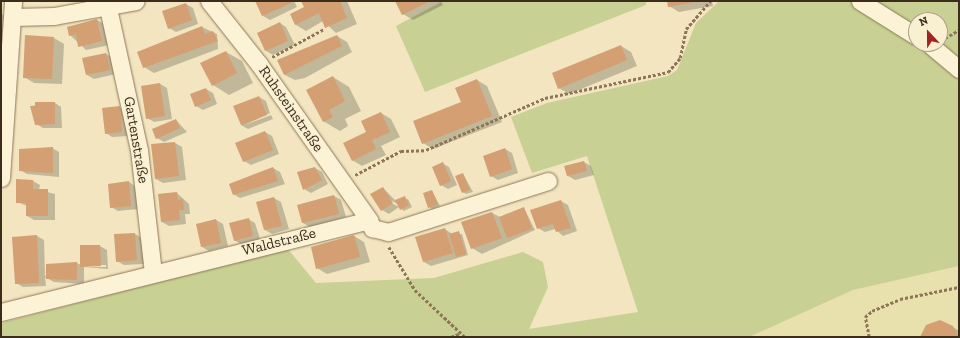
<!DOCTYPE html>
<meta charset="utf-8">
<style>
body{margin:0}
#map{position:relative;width:960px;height:338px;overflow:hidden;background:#f2e5c0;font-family:"Zilla Slab",serif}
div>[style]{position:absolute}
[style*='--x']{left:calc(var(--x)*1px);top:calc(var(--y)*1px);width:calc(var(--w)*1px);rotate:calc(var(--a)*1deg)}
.farmland>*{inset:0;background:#e9e1ad}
.green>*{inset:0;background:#c8d193}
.shadow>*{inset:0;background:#0003}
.building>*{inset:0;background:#d49f73}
.path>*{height:2.5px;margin-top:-1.25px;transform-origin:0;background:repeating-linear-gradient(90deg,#8d7656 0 3px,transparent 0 5px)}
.roads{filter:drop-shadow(0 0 1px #8d7656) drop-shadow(0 0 1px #8d7656)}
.street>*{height:17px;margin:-8.5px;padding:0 8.5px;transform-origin:8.5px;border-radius:8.5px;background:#fcf2d5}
span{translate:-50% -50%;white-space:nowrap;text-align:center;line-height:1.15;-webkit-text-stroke:3px #f9efd1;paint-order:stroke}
.street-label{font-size:15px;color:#3b2c1c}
.frame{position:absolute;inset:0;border:2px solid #3b2c1c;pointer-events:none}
.north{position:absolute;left:908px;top:12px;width:40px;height:40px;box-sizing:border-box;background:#f9efd1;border:1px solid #ada189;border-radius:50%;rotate:338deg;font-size:11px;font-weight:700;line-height:16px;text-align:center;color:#3b2c1c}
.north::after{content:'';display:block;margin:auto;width:14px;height:18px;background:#a22420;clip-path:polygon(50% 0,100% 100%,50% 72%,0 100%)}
</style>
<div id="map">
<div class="farmland">
<i style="clip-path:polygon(959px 266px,959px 337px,749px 337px,853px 290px)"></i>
</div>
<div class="green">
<i style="clip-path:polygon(443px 1px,646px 1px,646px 5px,425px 92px,396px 26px)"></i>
<i style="clip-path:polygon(evenodd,719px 1px,959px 1px,959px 266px,853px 290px,749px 337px,1px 337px,1px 323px,287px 248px,316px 283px,434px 278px,523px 252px,543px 262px,548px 287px,529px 329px,638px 312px,587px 156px,532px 173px,511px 117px,547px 103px,668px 76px,677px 70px,696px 23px,719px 1px,916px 20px,940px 20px,940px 44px,916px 44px,916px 20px)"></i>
</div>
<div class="shadow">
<i style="clip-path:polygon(32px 1px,54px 1px,54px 2px,34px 2px)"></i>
<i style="clip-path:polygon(256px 1px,294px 1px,297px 7px,270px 20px,263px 16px)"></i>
<i style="clip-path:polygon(302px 1px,347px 1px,357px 24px,336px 33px,323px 21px,306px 31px,296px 25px,291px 14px,305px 8px)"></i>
<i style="clip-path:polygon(396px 1px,441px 1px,443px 5px,413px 20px,403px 14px)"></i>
<i style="clip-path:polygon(668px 1px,712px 1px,713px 6px,679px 12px,669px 6px)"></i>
<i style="clip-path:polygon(186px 4px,193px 8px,198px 24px,176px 32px,169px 28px)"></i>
<i style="clip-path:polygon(1px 14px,4px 15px,3px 44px,1px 44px)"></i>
<i style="clip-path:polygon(97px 20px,104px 24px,109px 45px,86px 50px,70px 35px)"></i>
<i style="clip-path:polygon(280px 23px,286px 27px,295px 45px,273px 55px,266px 51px,258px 33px)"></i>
<i style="clip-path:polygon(202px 27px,217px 34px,218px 49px,154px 73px,144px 67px)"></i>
<i style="clip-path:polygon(337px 36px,347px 42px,352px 52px,305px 78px,295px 80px,285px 75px,278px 61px)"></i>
<i style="clip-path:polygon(54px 38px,64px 44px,62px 84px,34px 83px,24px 77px)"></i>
<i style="clip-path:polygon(621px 46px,631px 52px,637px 66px,569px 94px,559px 88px)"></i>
<i style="clip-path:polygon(226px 52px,242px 61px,253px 83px,229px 95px,213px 85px)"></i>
<i style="clip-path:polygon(106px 54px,113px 58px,116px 74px,94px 79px,87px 75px)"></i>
<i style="clip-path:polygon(333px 77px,349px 87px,361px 111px,345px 119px,348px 126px,340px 131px,323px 121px)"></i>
<i style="clip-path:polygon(477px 80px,487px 86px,502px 122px,433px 149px,423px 143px,462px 102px)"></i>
<i style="clip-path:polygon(160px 84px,167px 88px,172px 119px,154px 122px,147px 118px)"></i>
<i style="clip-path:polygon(206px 89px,213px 93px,217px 104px,203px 110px,196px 106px)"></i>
<i style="clip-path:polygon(259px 97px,266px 101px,270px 113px,245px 125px,271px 115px,273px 119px,248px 129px,241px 125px)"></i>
<i style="clip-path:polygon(55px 103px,61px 107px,62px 128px,43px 128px,36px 124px,31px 106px)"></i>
<i style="clip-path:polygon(119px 107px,126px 111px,129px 136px,112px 137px,106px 133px)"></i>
<i style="clip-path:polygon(381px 113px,391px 119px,400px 137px,381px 146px,386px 155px,362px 166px,352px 160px)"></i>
<i style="clip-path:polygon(176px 120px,187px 132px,164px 142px,157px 138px)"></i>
<i style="clip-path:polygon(265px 132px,272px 136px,279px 154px,251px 165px,244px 161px)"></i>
<i style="clip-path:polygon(175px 143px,182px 147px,186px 180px,163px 183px,156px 179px)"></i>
<i style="clip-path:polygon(52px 148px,59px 152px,59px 177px,27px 174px,20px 170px)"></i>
<i style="clip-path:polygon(505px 149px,512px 153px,518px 173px,498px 180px,491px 176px)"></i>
<i style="clip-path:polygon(584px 162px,591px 166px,594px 175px,575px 180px,568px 176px,566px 167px)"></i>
<i style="clip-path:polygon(442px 163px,449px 167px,457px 185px,448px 189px,441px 185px)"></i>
<i style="clip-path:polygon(273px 168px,280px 172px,285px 184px,240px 198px,233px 194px,230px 185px)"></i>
<i style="clip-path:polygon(315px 168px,322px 172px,328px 184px,311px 193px,304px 189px)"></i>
<i style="clip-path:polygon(463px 174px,473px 192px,466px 194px,463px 192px)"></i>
<i style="clip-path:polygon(33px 181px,40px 185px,39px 190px,55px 194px,55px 220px,34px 220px,27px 216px,27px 206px,17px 202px)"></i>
<i style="clip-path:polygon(129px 182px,135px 186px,138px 209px,118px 211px,111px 207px)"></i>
<i style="clip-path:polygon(evenodd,383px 188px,396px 201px,408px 199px,412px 207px,404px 211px,399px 207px,389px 214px,382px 210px,383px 188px,389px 199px,399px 205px,399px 207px,388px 201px,389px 199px)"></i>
<i style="clip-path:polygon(432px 191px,440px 206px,432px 209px,429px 207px)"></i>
<i style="clip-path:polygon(177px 193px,189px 204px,190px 214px,185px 214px,186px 224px,169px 226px,162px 222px)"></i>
<i style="clip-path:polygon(334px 196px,341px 200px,346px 217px,310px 227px,303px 223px,298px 206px)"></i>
<i style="clip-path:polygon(274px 198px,281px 202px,289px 229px,272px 234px,265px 230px)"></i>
<i style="clip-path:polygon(561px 201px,568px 205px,577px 231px,563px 236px,555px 229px,545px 232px,538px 228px)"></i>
<i style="clip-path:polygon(524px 208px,535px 230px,482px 254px,472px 248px,463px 223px,492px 213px,500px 217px)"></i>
<i style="clip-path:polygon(248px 219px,255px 223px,260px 239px,241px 244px,234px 240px)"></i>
<i style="clip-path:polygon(216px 220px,223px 224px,228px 246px,209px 251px,202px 247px)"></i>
<i style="clip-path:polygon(445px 229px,452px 234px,462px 234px,468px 255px,431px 266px,424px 262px,417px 238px)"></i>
<i style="clip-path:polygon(135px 234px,142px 238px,144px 264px,124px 265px,117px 261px)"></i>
<i style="clip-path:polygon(evenodd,37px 236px,44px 240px,45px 276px,77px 263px,81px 265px,100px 246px,107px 250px,108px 269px,84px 267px,84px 284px,54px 282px,45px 277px,46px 286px,23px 287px,16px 283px,37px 236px,87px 265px,106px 265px,106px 267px,87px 267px,87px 265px)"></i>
<i style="clip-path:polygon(354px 236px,364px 242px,370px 262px,327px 274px,317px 268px)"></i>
<i style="clip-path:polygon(953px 327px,959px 331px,959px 337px,922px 337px)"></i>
</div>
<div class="building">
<i style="clip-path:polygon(255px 1px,290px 1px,291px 3px,262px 16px)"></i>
<i style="clip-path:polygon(301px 1px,340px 1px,347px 18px,325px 28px,319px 13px,295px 25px,290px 14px,304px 7px)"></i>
<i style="clip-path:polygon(395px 1px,430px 1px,402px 15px)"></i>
<i style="clip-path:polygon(667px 1px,695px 1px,695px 2px,668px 7px)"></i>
<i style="clip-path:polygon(186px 3px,192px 20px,168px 29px,162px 11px)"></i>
<i style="clip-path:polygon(97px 19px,102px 41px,78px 47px,76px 34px,69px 36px,67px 27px)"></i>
<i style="clip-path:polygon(280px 22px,288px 41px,265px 51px,257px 33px)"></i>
<i style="clip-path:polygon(202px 26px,205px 34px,213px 31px,218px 41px,143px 68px,137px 52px)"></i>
<i style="clip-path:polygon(25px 35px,54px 37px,52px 79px,23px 78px)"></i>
<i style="clip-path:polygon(337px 35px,342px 46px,284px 75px,277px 60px)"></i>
<i style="clip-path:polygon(621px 45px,627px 60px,558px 89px,552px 73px)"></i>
<i style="clip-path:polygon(226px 51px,237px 73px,212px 86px,200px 63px)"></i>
<i style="clip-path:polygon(106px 53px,110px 70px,86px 75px,82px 58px)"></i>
<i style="clip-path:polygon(333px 76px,345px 101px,329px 110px,333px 117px,323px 122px,306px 90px)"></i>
<i style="clip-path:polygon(477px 79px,492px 116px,422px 144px,413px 121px,461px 102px,455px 88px)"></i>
<i style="clip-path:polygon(160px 83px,165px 116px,146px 119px,141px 86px)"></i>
<i style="clip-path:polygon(206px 88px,211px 100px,195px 107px,190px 94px)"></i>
<i style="clip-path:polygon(259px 96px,267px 115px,241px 125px,233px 106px)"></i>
<i style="clip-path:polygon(35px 102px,55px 102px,55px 124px,35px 125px,30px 106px,35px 106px)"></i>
<i style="clip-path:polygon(120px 106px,122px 132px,105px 134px,102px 108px)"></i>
<i style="clip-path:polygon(381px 112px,390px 132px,372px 140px,376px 149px,352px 161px,343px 143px,366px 132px,361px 121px)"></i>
<i style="clip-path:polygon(176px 119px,180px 128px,156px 139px,152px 129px)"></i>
<i style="clip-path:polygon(265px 131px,273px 150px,243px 162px,235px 143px)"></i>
<i style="clip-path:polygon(175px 142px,179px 176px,155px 179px,151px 144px)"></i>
<i style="clip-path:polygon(53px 147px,53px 173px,19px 171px,19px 149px)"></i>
<i style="clip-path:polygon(505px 148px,512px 169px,490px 177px,483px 156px)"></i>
<i style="clip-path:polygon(584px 161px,587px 171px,567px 176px,564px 166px)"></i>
<i style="clip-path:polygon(443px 162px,451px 181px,440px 186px,432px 167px)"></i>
<i style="clip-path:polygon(273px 167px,278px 181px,233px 195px,229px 184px)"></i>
<i style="clip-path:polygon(315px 167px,322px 180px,303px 190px,297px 172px)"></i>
<i style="clip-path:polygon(463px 173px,470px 190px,462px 193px,455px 176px)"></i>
<i style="clip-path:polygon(16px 179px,33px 180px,33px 189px,48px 189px,48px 216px,26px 216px,26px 203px,16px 203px)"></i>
<i style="clip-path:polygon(129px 181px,131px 206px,110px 208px,108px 184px)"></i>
<i style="clip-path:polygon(383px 187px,393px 203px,381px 211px,370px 194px)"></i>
<i style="clip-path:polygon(432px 190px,438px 204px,428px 208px,423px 193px)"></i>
<i style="clip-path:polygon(177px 192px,178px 200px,183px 199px,184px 210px,179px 210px,180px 220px,161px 222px,158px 194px)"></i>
<i style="clip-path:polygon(334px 195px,339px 214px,302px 223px,297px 205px)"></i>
<i style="clip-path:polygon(405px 196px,409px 205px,400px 210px,395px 200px)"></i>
<i style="clip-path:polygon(274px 197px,282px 226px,264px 230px,256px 202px)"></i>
<i style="clip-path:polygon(561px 200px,571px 228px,556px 232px,553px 224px,537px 229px,530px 210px)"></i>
<i style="clip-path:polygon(524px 207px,532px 229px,507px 238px,499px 217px)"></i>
<i style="clip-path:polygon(492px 212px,502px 238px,471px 249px,461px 222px)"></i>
<i style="clip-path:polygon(249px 218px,253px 236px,234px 241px,229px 223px)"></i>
<i style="clip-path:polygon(216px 219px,221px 243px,201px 247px,196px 224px)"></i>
<i style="clip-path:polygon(445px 228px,453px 253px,423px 262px,415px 237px)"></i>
<i style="clip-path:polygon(459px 231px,466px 254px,456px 257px,449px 234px)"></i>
<i style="clip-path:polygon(135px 233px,137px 260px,116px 262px,114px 234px)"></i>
<i style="clip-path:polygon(37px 235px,39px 283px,15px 284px,12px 237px)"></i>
<i style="clip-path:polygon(354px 235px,360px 257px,316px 269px,311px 247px)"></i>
<i style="clip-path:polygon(80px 245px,100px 245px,101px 266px,80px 267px)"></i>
<i style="clip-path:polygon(77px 262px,77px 280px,46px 279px,46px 264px)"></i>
<i style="clip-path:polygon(940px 320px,953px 326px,958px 337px,920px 337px,926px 325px)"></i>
</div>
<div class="path">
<i style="--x:945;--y:38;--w:16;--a:-30"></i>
<i style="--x:272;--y:57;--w:59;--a:-28.3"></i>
<i style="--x:355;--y:175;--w:52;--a:-27.6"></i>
<i style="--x:401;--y:151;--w:25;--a:-2"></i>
<i style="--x:426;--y:150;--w:130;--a:-23.6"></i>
<i style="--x:545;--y:98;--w:126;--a:-11.9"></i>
<i style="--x:668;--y:72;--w:18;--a:-49"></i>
<i style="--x:680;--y:58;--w:30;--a:-78"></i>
<i style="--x:686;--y:29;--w:37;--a:-49"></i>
<i style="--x:389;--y:247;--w:50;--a:58.8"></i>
<i style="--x:415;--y:290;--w:69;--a:43.2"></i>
<i style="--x:451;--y:337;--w:9;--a:-21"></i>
<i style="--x:869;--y:337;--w:20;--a:-101"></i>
<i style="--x:865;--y:317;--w:9;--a:-41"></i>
<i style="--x:872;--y:311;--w:30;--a:-23"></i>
<i style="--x:900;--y:299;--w:60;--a:-11.5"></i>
</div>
<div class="roads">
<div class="street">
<i style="--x:209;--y:1;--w:80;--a:51.6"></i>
<i style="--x:259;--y:64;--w:191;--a:54.8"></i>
<i style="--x:860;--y:1;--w:66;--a:32"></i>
<i style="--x:108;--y:8;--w:145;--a:77.7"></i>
<i style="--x:139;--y:150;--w:124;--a:83.5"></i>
<i style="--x:13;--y:17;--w:41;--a:-1.4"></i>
<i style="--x:54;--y:16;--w:83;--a:-10.4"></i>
<i style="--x:929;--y:44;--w:39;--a:40"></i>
<i style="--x:1;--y:178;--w:177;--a:-86.1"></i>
<i style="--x:1;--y:312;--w:379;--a:-14"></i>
<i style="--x:369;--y:220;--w:9;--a:69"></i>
<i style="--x:372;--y:228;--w:16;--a:14"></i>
<i style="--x:388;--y:232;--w:168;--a:-17.7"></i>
</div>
</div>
<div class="street-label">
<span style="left:291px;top:109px;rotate:55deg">Ruhsteinstraße</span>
<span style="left:136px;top:140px;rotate:80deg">Gartenstraße</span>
<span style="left:279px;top:242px;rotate:-14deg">Waldstraße</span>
</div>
<div class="frame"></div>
<div class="north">N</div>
</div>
